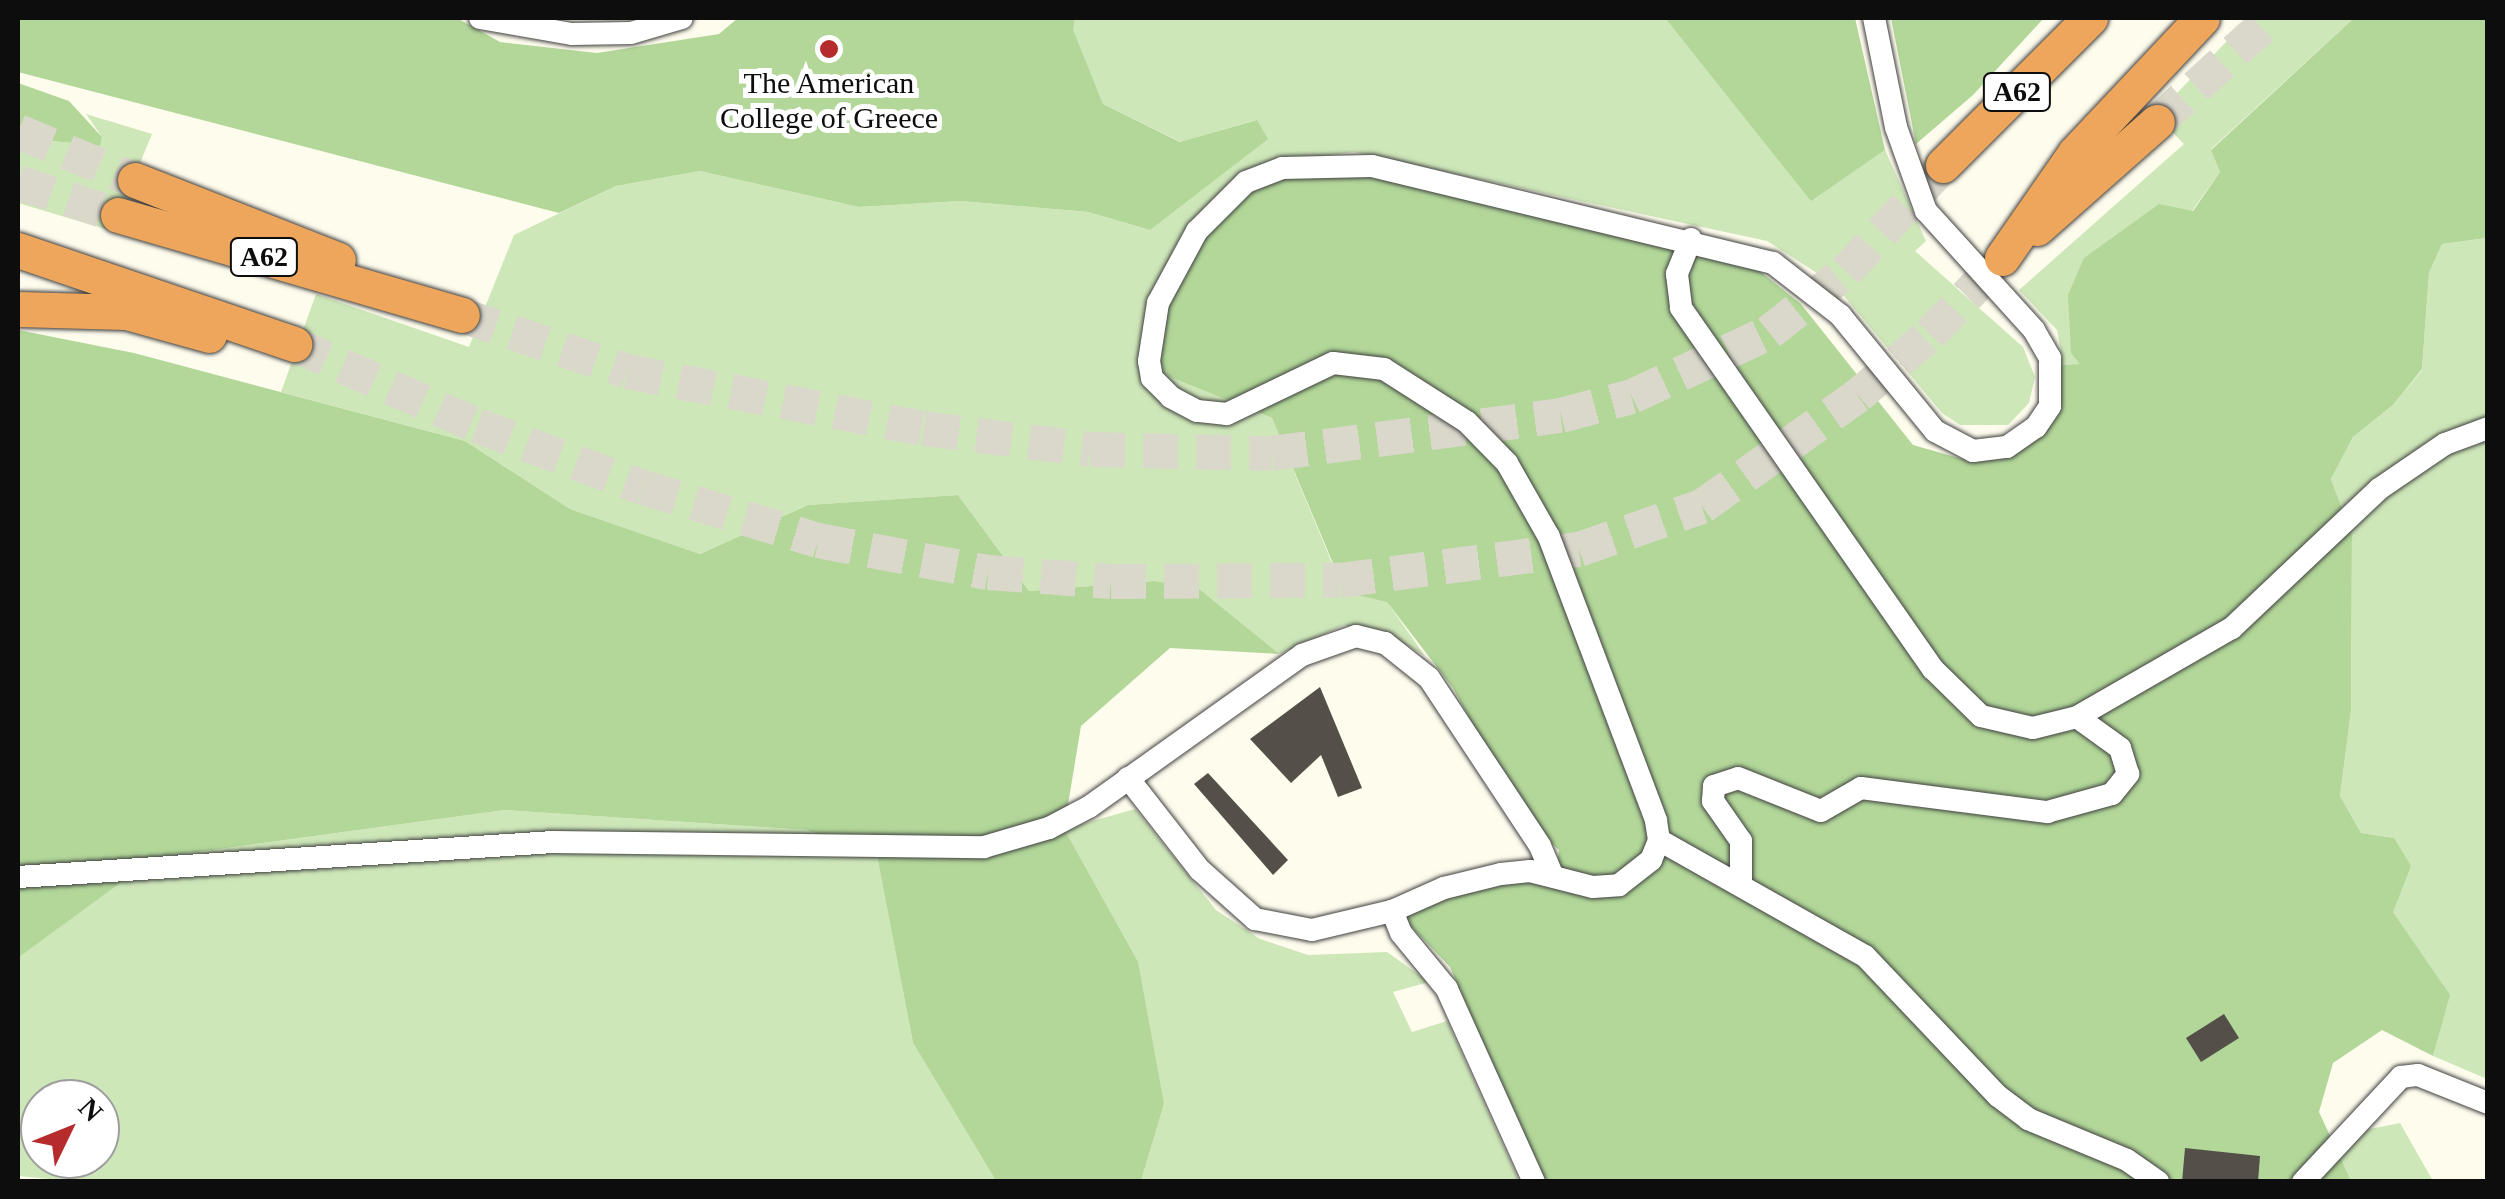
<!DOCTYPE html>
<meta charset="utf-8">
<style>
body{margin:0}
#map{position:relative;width:2505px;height:1199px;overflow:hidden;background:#fefced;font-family:"Times New Roman",serif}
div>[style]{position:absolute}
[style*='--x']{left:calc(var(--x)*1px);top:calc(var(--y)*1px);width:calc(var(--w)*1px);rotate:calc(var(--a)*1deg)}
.green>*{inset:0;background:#cee7b9}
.forest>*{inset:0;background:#b2d799}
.building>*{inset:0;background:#554f4a}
.highway-tunnel>*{height:35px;margin-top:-17.5px;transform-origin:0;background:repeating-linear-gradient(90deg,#dad8cb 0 35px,transparent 0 53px)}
.roads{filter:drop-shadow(0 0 2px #404040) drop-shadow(0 0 2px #404040)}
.minor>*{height:22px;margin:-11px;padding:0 11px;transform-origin:11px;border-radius:11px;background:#fff}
.highway>*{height:35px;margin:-17.5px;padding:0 17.5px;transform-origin:17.5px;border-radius:17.5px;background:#eda65c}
.dots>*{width:28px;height:28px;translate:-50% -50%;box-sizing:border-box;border:5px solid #fff;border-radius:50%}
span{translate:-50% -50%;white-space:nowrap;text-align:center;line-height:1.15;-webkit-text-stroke:10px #fff;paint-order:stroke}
.shield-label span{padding:2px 8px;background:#fff;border:2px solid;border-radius:8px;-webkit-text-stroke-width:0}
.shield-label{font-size:28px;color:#0d0d0d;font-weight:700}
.poi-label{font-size:30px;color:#0d0d0d}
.frame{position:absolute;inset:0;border:20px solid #0d0d0d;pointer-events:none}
.north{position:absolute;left:20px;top:1079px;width:100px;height:100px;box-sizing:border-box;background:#fff;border:2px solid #9e9e9e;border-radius:50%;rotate:47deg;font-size:28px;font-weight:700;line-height:40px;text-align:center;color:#0d0d0d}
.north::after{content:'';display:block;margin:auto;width:35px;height:45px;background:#b62c2c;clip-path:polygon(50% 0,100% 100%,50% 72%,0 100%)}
</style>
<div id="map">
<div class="green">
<i style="clip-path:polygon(1075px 18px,1665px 18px,1811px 200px,1885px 150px,1926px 241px,1915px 251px,2023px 347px,2035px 377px,2029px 403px,2008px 425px,1960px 425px,1942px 413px,1834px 284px,1767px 241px,1354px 152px,1290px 160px,1170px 377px,1272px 418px,1339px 580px,1387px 602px,1425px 656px,1395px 638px,1344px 625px,1279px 654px,1239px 625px,1154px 581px,1029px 591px,958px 495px,808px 505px,700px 554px,570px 509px,465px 441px,281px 392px,316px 294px,469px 347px,514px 235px,616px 186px,700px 171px,859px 207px,961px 201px,1088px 212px,1150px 230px,1256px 120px,1181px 142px,1103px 104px,1072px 30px)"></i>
<i style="clip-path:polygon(2249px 18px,2354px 18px,2211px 149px,2220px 172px,2192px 211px,2081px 364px,2056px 365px,2055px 358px,2062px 357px,2057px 330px,2019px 290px,2184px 144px,2156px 115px)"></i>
<i style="clip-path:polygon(86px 114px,152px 134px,112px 231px,18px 203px,18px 124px,52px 141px,99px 146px,102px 137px)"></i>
<i style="clip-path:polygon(2487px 238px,2487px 1079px,2433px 1056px,2449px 995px,2393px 912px,2394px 838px,2361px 833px,2340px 796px,2351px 711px,2352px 535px,2331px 479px,2353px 437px,2393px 405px,2422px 370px,2429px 273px,2442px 244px)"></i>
<i style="clip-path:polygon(1135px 809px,1216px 910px,1260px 939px,1308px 955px,1387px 952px,1429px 982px,1393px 992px,1412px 1032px,1447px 1021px,1519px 1181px,1141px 1181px,1164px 1104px,1064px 829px)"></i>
<i style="clip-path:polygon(evenodd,505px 810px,806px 830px,877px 856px,913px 1043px,996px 1181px,82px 1182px,18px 1176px,18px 958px,153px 858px,505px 810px,40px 1099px,100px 1099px,100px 1159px,40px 1159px,40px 1099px)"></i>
<i style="clip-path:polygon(2400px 1123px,2433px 1181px,2351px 1181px,2329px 1137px)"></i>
</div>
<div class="forest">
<i style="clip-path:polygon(18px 18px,457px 18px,500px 42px,597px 53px,719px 34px,738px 18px,1075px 18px,1073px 30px,1103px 104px,1180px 142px,1257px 120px,1268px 139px,1150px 230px,1088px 212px,961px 201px,859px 207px,700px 171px,616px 186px,559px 213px,18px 72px)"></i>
<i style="clip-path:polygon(1665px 18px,1855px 18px,1885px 150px,1811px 201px)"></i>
<i style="clip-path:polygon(1891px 18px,2044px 18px,1973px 95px,1916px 144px)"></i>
<i style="clip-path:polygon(2354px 18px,2487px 18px,2487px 238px,2442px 244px,2429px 273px,2422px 369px,2393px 405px,2353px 437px,2331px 479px,2352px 535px,2351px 711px,2340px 796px,2361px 833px,2394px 838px,2411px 866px,2393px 912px,2450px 995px,2433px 1056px,2382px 1030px,2333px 1063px,2319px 1112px,2351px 1181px,1541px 1181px,1450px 967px,1405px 920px,1409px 902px,1489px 872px,1555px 881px,1559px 850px,1524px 819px,1453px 688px,1387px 602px,1345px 592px,1272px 418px,1170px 377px,1140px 351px,1236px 181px,1339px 168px,1757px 269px,1801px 304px,1913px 445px,1966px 460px,1988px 456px,2040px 418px,2057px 365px,2080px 364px,2071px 353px,2068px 295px,2084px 258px,2159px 204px,2193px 211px,2220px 172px,2211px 150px)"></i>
<i style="clip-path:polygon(18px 83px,69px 101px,102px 137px,100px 146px,52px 141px,18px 124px)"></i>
<i style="clip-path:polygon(18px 330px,134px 353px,465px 441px,570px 509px,700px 554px,808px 505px,958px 495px,1029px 591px,1154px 581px,1199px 589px,1279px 654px,1170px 648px,1081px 726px,1064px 829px,1138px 962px,1164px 1104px,1141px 1181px,996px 1181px,913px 1043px,877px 856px,806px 830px,505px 810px,154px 858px,18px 958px)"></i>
</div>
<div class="building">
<i style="clip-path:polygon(1320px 687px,1362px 788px,1338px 797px,1321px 755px,1291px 783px,1250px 739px)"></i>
<i style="clip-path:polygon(1208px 773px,1288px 860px,1273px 875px,1194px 784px)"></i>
<i style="clip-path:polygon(2224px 1014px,2239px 1038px,2201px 1062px,2186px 1038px)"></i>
<i style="clip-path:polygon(2185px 1148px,2260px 1156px,2258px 1182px,2182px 1182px)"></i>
</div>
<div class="highway-tunnel">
<i style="--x:2157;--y:122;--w:154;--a:-42.4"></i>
<i style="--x:18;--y:131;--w:127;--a:22.7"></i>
<i style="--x:18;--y:182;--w:105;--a:18.3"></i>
<i style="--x:462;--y:315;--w:174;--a:18.7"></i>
<i style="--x:627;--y:371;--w:302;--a:10.9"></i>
<i style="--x:924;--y:428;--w:167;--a:7.2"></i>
<i style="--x:1090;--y:449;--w:182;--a:1.3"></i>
<i style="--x:1272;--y:453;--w:291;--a:-7.5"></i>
<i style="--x:1561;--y:415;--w:73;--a:-15"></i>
<i style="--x:1632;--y:396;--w:151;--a:-25"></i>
<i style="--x:1769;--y:332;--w:98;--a:-38.4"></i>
<i style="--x:1846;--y:271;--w:144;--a:-47.5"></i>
<i style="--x:294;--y:344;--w:200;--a:23.9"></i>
<i style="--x:477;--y:425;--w:177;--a:20.5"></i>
<i style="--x:643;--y:487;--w:183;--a:16.8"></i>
<i style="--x:818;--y:540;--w:173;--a:10.7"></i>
<i style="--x:988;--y:572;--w:123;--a:4.2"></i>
<i style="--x:1111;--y:581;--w:228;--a:-0.3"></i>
<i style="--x:1339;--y:580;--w:242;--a:-7.4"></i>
<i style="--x:1579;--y:549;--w:130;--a:-19.3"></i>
<i style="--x:1702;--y:506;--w:191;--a:-35.4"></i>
<i style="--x:1858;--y:395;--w:94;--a:-40.3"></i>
<i style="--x:1930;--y:334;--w:105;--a:-46.5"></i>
</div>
<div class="roads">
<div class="minor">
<i style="--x:480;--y:18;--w:93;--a:9.9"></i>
<i style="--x:572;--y:34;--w:59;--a:-1"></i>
<i style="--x:631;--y:33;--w:53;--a:-16.4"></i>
<i style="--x:1691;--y:239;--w:38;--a:112"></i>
<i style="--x:1677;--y:274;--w:34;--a:83"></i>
<i style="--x:1681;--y:308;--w:440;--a:55.1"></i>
<i style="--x:1933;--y:669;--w:67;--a:44.4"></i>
<i style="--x:1981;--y:716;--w:53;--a:13"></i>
<i style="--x:2033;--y:728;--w:45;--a:-14"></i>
<i style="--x:2077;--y:717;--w:179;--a:-29.9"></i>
<i style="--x:2232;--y:628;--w:202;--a:-43.4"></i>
<i style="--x:2379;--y:489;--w:80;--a:-34.3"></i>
<i style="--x:2445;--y:444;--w:46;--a:-20.4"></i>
<i style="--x:1128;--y:778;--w:117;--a:52"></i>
<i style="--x:1200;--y:870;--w:74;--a:41.7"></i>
<i style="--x:1255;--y:919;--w:58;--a:10.9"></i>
<i style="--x:1312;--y:930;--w:82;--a:-13.4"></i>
<i style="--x:1659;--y:840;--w:236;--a:29.4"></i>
<i style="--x:1865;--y:956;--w:193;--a:46.5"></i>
<i style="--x:1998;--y:1096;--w:38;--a:37"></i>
<i style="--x:2028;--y:1119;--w:107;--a:22.5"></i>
<i style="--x:2127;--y:1160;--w:38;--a:35"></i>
<i style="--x:18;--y:877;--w:536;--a:-3.74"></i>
<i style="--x:553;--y:842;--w:431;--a:0.7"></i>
<i style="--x:984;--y:847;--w:68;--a:-16.3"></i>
<i style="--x:1049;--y:828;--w:45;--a:-27.7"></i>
<i style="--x:1089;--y:807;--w:262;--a:-35.5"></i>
<i style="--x:1302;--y:655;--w:57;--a:-19.4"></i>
<i style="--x:1356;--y:636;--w:30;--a:14"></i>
<i style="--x:1385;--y:643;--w:56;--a:38.5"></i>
<i style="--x:1429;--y:678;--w:201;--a:56.5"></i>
<i style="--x:1540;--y:846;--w:33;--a:67"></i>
<i style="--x:1741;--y:883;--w:42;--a:-90"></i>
<i style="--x:1741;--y:841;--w:49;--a:-125"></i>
<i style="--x:1713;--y:801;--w:15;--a:-86"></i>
<i style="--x:1714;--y:786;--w:25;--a:-18"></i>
<i style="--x:1738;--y:778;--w:89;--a:21.7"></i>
<i style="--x:1821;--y:811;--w:46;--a:-29.9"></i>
<i style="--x:1861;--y:788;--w:188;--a:7.4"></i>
<i style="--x:2047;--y:812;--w:67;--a:-15.5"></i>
<i style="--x:2112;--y:794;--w:26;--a:-51"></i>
<i style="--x:2128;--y:774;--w:27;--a:-107"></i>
<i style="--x:2120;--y:748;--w:53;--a:-144.2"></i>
<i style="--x:1534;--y:1182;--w:212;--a:-114.3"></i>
<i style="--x:1447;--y:989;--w:72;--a:-129.4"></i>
<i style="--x:1401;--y:933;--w:24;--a:-112"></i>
<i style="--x:1392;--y:911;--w:57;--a:-23.9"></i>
<i style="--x:1444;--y:888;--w:59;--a:-13.8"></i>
<i style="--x:1501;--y:874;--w:29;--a:-6"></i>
<i style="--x:1530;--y:871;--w:65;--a:14.3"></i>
<i style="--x:1593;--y:887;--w:26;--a:-4"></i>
<i style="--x:1619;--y:885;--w:41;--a:-38"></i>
<i style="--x:1651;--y:860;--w:22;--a:-68"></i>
<i style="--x:1659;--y:840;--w:20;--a:-99"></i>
<i style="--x:1656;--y:820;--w:303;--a:-110.7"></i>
<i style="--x:1549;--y:537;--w:85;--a:-119.6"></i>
<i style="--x:1507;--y:463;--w:57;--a:-134.3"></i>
<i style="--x:1467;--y:422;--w:98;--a:-147.4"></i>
<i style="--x:1384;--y:369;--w:51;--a:-173.3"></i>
<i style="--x:1333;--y:363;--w:118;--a:154.3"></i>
<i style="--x:1227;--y:414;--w:30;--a:-174"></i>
<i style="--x:1197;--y:411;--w:30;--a:-152"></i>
<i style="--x:1171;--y:397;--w:27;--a:-135"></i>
<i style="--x:1152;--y:378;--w:17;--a:-100"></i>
<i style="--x:1149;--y:361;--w:59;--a:-81.2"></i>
<i style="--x:1158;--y:303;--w:82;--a:-61.6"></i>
<i style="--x:1197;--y:231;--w:69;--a:-45"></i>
<i style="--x:1246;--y:182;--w:39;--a:-21"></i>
<i style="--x:1282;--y:168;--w:90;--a:-1.3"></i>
<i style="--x:1372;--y:166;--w:413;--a:13.6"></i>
<i style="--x:1773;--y:263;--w:85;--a:37.8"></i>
<i style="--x:1840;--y:315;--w:150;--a:50.7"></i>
<i style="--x:1935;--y:431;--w:43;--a:27.8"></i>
<i style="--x:1973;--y:451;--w:34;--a:-7"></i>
<i style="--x:2007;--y:447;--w:35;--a:-35"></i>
<i style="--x:2036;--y:427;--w:25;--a:-56"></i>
<i style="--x:2050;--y:406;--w:48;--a:-90"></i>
<i style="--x:2050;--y:358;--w:32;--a:-120"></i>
<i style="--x:2034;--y:330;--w:161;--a:-132.2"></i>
<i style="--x:1926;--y:211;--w:89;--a:-109.7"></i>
<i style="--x:1896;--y:127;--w:111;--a:-101.4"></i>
<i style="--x:2303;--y:1182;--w:144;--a:-47"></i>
<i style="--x:2401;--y:1077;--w:17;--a:-7"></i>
<i style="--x:2418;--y:1075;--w:75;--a:21.8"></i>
</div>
<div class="highway">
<i style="--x:1943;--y:165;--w:208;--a:-45"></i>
<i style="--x:135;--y:180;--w:218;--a:21.5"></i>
<i style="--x:118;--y:215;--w:358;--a:16.2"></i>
<i style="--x:2037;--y:228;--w:160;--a:-41.5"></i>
<i style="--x:18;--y:250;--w:292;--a:18.8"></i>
<i style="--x:2002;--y:258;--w:128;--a:-55.2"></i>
<i style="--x:2075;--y:153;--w:185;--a:-46.7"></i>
<i style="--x:18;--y:309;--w:108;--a:1.6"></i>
<i style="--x:126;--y:312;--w:86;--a:15.5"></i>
</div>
</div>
<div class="dots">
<i style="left:829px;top:49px;background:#b62c2c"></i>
</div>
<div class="shield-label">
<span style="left:2017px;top:92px">Α62</span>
<span style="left:264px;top:257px">Α62</span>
</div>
<div class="poi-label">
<span style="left:829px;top:100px">The American<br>College of Greece</span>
</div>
<div class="frame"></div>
<div class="north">N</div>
</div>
